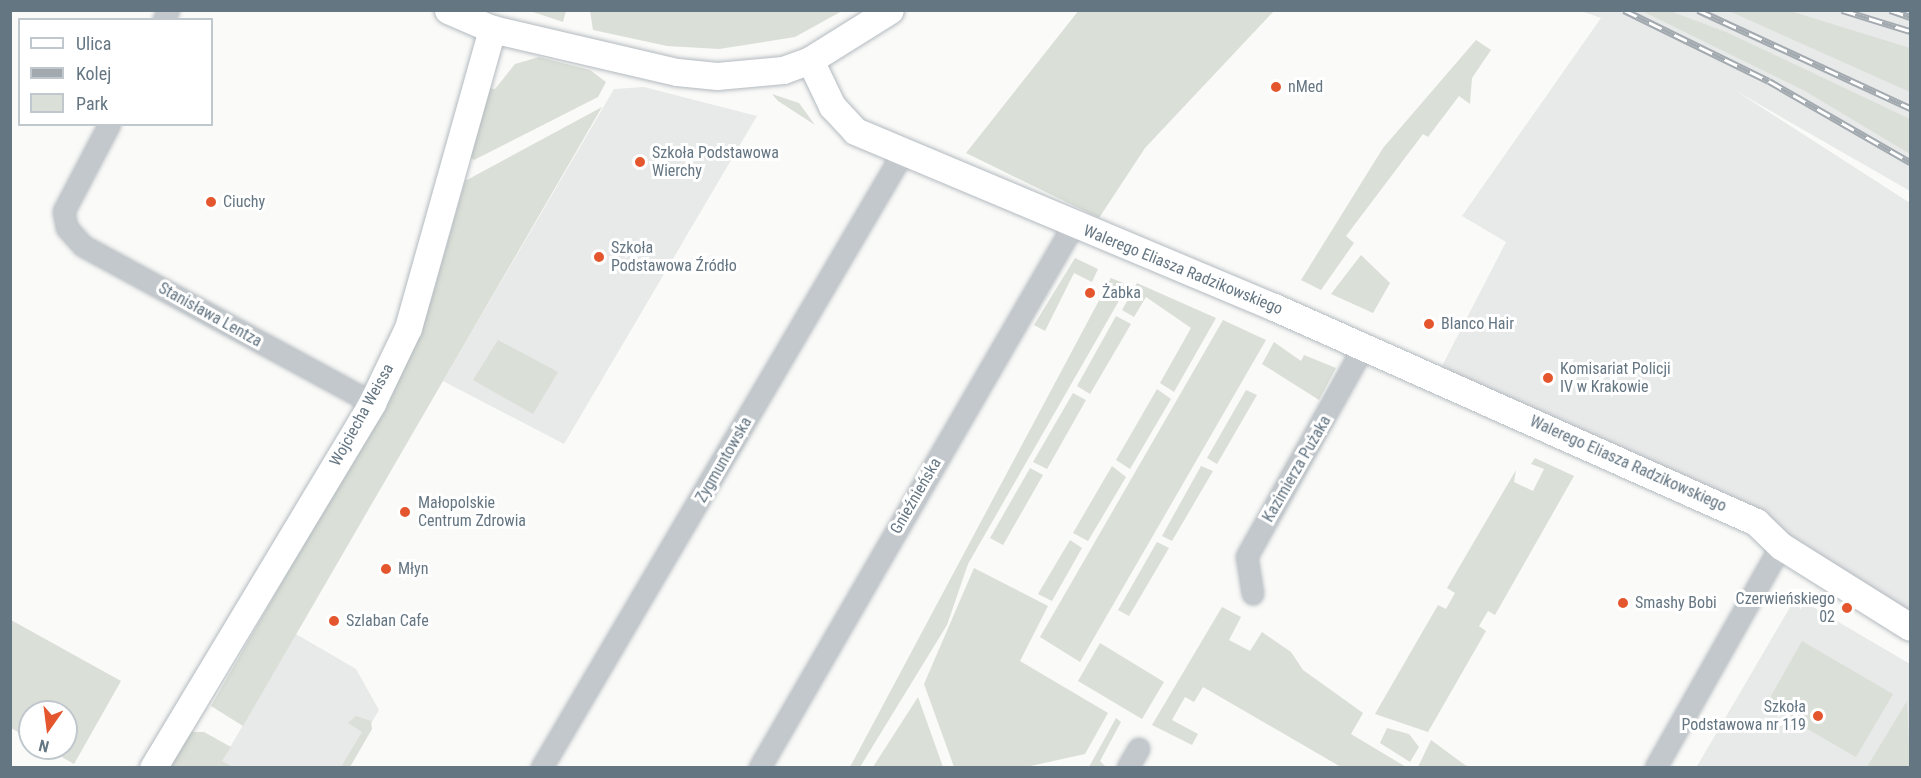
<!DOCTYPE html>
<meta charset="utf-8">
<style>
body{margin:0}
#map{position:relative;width:1921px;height:778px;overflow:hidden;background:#fafaf8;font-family:"Roboto Condensed",sans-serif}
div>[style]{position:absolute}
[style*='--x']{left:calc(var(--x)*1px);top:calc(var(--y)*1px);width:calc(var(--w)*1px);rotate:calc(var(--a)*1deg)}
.built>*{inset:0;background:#e8e9e9}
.green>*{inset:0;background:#dadfd7}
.roads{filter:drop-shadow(0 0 2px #b3babf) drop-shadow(0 0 2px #b3babf)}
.street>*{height:20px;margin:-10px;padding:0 10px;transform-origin:10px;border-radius:10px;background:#c3c8cc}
.secondary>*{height:27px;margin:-13.5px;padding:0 13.5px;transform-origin:13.5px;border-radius:13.5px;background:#fff}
.rail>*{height:7px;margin-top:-3.5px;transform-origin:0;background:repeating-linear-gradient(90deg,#fff 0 14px,#a2aab0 0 28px);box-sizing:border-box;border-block:2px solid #a2aab0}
.dots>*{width:16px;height:16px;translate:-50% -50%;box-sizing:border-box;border:3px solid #fff;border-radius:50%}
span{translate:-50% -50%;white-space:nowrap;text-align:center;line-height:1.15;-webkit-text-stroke:6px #fff;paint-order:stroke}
.poi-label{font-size:16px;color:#657683}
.left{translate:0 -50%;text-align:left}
.right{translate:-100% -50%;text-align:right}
.street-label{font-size:16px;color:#657683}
.frame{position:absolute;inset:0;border:12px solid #657683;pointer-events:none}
.legend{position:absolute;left:18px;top:18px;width:195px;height:108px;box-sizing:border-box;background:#fff;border:2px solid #c1c8cd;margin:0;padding:8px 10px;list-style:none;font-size:18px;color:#657683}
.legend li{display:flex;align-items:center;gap:12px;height:30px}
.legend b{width:30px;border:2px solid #c1c8cd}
.north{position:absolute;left:18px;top:700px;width:60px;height:60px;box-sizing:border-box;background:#fff;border:2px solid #c1c8cd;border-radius:50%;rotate:194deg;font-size:16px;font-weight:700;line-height:24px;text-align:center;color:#657683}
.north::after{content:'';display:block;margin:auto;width:21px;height:27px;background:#e4572e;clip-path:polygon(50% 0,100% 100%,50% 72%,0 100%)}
</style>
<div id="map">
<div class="built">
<i style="clip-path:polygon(1581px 11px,1910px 11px,1910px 191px,1736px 91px,1910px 203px,1910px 613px,1822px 562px,1765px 516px,1440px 370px,1506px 242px,1462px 216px,1601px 18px)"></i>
<i style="clip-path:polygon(644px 87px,757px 116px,564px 444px,443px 381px,614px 89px)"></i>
<i style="clip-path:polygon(1796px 597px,1910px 664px,1910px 767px,1696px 768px)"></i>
<i style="clip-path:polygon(296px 634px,356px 669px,379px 710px,346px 767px,218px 768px)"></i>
</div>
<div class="green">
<i style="clip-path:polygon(1079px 10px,1274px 11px,1145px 148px,1099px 218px,966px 153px)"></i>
<i style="clip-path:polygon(530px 11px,566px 11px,563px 22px)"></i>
<i style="clip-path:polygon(590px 11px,590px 10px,842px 11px,795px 37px,719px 49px,667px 46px,593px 30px)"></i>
<i style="clip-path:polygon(1642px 11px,1670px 11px,1726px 32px,1910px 119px,1910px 154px,1805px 91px)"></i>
<i style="clip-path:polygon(1729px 11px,1790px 11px,1910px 48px,1910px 92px)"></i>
<i style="clip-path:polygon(1476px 40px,1491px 50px,1472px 78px,1470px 104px,1459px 96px,1428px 137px,1423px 134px,1346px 236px,1354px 243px,1321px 290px,1301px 280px,1383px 148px)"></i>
<i style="clip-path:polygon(539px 57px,590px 70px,606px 82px,598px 97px,474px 160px,469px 156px,488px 88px,495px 89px,515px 64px)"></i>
<i style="clip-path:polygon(772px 94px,799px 103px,815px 125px,778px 101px)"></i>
<i style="clip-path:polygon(602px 107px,443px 381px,243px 726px,211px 706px,394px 387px,431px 300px,465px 181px)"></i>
<i style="clip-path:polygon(1361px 255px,1390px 283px,1373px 313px,1331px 294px)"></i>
<i style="clip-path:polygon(1075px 258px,1098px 269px,1092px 282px,1074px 273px,1045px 331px,1034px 325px)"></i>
<i style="clip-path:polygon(1111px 278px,1128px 285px,968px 564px,947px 625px,860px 767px,850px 767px)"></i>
<i style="clip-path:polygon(1137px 283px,1216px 318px,1174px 392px,1160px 383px,1191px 328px,1146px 297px,1134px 317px,1122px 310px)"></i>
<i style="clip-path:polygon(1116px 316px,1131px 324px,1090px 394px,1077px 386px)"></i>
<i style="clip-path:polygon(1223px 320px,1266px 340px,1080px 662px,1040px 637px)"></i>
<i style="clip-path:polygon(498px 340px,558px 372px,533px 414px,473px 380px)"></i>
<i style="clip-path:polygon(1274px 342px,1301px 361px,1304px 355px,1336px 368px,1319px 400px,1262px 364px)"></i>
<i style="clip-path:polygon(1157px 389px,1171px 399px,1130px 469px,1116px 460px)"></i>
<i style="clip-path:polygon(1246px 390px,1257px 395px,1217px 464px,1207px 458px)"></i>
<i style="clip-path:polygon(1073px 393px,1086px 400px,1047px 469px,1033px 462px)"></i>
<i style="clip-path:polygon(1535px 458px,1574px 476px,1495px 615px,1488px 611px,1479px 626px,1486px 631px,1428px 732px,1375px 714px,1438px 605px,1446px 609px,1455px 593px,1447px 588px,1516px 470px,1514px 482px,1533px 491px,1544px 469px,1531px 464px)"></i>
<i style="clip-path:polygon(1112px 466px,1126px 477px,1088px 541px,1073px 533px)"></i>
<i style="clip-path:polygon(1201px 466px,1213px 471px,1172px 541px,1162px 536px)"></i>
<i style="clip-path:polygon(1030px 468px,1043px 475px,1003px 545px,990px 538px)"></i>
<i style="clip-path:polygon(1070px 540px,1082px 548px,1052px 601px,1038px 594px)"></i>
<i style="clip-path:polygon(1157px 542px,1169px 548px,1129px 616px,1118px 610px)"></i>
<i style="clip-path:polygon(974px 568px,1048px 606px,1020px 661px,1108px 713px,1085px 754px,1026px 767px,954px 767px,924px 684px)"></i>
<i style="clip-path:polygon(1222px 607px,1241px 617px,1229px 640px,1250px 651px,1262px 632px,1291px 652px,1303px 670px,1363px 713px,1351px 734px,1406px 767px,1341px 767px,1203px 687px,1194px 702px,1185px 697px,1172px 720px,1198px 734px,1192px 745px,1152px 725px)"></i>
<i style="clip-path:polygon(11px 620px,121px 681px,74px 764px,46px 748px,66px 748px,66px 712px,30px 712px,30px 739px,11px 728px)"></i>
<i style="clip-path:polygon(1802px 641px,1893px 694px,1856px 757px,1766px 705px)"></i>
<i style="clip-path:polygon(1100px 643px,1164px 682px,1142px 719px,1078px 681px)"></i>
<i style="clip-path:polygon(918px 697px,943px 767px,873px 767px)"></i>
<i style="clip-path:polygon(1907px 701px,1910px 767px,1867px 767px)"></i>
<i style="clip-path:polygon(356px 716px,371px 721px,372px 729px,350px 767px,341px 767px,362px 732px,348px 723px)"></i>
<i style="clip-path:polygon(1116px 718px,1121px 722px,1100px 761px,1106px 767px,1089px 767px)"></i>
<i style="clip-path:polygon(1387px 728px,1409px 734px,1419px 747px,1410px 762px,1380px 743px)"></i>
<i style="clip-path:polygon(187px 732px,204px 732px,231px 747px,222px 761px,233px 767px,165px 768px)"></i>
<i style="clip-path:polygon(1431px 740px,1465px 765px,1469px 767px,1418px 767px)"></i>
</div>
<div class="roads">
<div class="street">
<i style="--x:164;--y:20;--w:11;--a:-63"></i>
<i style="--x:110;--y:124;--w:99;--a:117.6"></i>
<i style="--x:64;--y:212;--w:16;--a:79"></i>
<i style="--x:67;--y:228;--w:24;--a:48"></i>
<i style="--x:83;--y:246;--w:329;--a:28.5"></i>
<i style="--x:1253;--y:594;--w:37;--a:-99"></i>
<i style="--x:1247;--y:557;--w:240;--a:-60.9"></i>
<i style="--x:542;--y:768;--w:714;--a:-59.56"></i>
<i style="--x:760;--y:768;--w:627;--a:-59.96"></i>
<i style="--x:1128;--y:768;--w:22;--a:-60"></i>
<i style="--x:1656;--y:768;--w:255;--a:-60.6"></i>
</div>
<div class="secondary">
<i style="--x:448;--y:10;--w:48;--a:23.4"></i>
<i style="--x:492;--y:29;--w:190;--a:13.1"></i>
<i style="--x:677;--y:72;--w:40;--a:5.7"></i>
<i style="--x:717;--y:76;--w:66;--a:-5.2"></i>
<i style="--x:783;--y:70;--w:29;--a:-20"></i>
<i style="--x:810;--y:60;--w:94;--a:-32"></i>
<i style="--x:810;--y:60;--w:51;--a:64.4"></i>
<i style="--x:832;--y:106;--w:34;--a:47"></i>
<i style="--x:855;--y:131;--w:454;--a:22.8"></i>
<i style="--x:1274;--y:307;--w:528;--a:24.04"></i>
<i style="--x:1756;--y:522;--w:35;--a:44"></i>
<i style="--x:1781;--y:546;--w:152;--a:32.1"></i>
<i style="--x:153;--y:768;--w:426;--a:-59"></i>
<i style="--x:372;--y:403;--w:83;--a:-64.4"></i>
<i style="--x:408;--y:328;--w:311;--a:-74.3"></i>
</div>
</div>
<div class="rail">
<i style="--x:1624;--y:10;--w:161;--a:26.1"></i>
<i style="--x:1769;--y:81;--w:163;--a:29.9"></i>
<i style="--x:1698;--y:10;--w:234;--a:24.8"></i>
<i style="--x:1842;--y:10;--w:71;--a:17.2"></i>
<i style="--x:1890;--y:10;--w:21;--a:19"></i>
</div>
<div class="dots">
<i style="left:1276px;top:87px;background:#e4572e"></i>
<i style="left:640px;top:162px;background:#e4572e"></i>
<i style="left:211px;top:202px;background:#e4572e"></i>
<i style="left:599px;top:257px;background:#e4572e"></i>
<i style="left:1090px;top:293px;background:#e4572e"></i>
<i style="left:1429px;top:324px;background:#e4572e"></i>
<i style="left:1548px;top:378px;background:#e4572e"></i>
<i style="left:405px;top:512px;background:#e4572e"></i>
<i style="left:386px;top:569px;background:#e4572e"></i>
<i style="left:1623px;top:603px;background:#e4572e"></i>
<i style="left:1847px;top:608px;background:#e4572e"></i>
<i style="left:334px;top:621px;background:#e4572e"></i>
<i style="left:1818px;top:716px;background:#e4572e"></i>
</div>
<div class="poi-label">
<span class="left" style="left:1288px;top:87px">nMed</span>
<span class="left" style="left:652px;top:162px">Szkoła Podstawowa<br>Wierchy</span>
<span class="left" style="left:223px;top:202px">Ciuchy</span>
<span class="left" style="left:611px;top:257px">Szkoła<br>Podstawowa Źródło</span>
<span class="left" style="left:1102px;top:293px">Żabka</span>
<span class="left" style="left:1441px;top:324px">Blanco Hair</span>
<span class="left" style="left:1560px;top:378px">Komisariat Policji<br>IV w Krakowie</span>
<span class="left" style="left:418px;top:512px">Małopolskie<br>Centrum Zdrowia</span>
<span class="left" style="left:398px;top:569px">Młyn</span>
<span class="right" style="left:1835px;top:608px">Czerwieńskiego<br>02</span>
<span class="left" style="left:1635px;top:603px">Smashy Bobi</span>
<span class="left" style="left:346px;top:621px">Szlaban Cafe</span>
<span class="right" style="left:1806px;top:716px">Szkoła<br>Podstawowa nr 119</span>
</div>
<div class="street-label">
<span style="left:1183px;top:270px;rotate:22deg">Walerego Eliasza Radzikowskiego</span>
<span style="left:210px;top:315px;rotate:29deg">Stanisława Lentza</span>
<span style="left:362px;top:415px;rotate:-61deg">Wojciecha Weissa</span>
<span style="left:724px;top:460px;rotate:-60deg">Zygmuntowska</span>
<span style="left:1628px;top:464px;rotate:24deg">Walerego Eliasza Radzikowskiego</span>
<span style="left:1297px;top:469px;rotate:-60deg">Kazimierza Pużaka</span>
<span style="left:916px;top:496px;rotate:-60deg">Gnieźnieńska</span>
</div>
<div class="frame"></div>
<ul class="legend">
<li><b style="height:8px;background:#fff"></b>Ulica</li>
<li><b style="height:8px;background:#a2aab0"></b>Kolej</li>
<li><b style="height:16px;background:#dadfd7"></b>Park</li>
</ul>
<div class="north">N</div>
</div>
